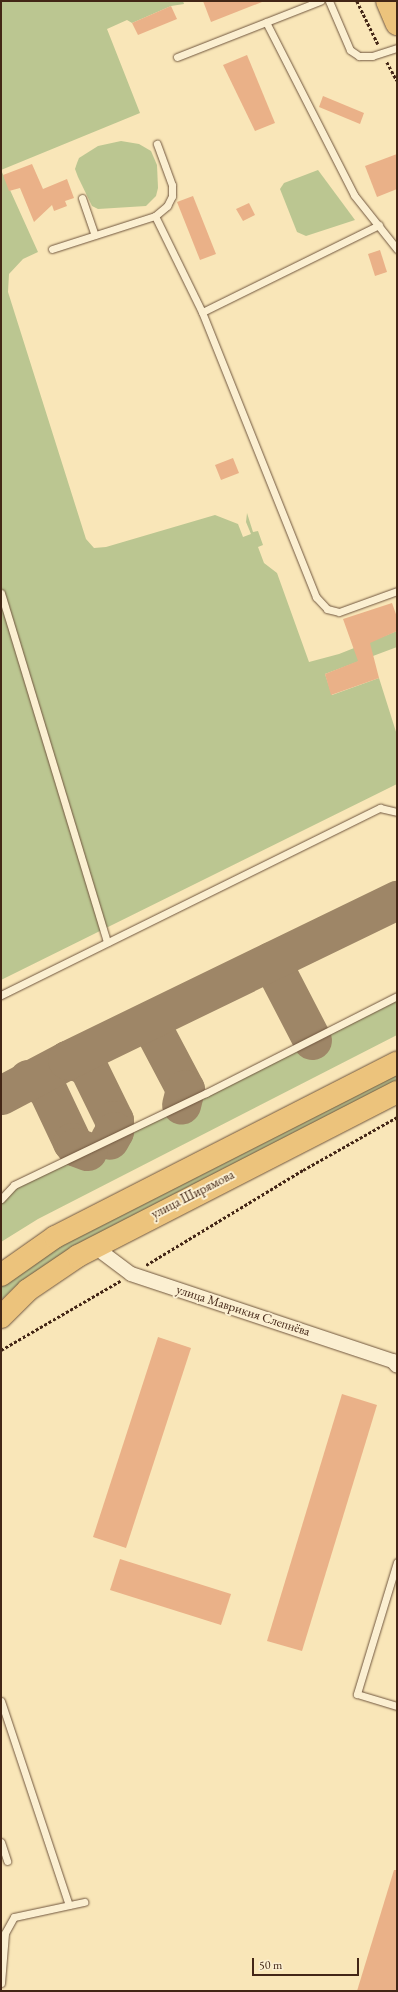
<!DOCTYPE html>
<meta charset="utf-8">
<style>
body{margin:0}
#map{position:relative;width:398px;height:1992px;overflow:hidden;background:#f9e6b8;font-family:"EB Garamond",serif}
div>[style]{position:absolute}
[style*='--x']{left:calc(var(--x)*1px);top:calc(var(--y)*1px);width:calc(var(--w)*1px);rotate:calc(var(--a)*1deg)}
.green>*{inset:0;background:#bbc691}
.taxiway>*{height:39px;margin:-19.5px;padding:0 19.5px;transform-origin:19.5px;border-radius:19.5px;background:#9e8667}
.building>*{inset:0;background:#eab188}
.path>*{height:2.5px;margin-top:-1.25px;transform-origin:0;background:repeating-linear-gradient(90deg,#432616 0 3px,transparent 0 5px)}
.roads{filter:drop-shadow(0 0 1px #70563e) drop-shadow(0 0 1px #70563e)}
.lane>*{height:7px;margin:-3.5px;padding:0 3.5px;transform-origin:3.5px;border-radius:3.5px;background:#fbefd1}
.street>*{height:14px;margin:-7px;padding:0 7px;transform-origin:7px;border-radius:7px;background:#fbefd1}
.primary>*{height:22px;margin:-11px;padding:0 11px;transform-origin:11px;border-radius:11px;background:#ecc37c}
span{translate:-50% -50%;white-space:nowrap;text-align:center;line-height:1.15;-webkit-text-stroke:4px #fbefd1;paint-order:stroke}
.street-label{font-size:13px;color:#432616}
.frame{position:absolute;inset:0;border:2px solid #432616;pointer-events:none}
.scale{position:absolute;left:252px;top:1958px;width:107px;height:18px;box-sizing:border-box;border:2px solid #432616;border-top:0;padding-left:5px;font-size:12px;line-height:14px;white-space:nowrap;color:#432616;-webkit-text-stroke:3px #fbefd1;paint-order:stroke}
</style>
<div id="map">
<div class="green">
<i style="clip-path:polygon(1px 1px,183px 1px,184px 4px,171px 6px,132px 23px,127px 20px,107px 29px,140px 113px,1px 170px)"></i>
<i style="clip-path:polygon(121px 141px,139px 144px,151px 151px,157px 165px,158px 188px,156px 196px,146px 206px,98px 209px,92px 206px,78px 177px,75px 169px,77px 163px,79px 158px,98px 146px)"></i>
<i style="clip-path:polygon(1px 170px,38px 252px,23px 259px,9px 274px,8px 292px,86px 539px,94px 548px,106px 547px,215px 515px,238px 524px,243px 537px,251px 534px,246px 522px,247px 513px,253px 532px,258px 531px,263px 545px,258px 547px,264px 563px,277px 573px,309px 662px,339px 654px,397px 631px,397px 647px,325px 674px,332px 695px,379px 678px,397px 735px,397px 784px,1px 980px)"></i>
<i style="clip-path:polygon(318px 170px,355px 220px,306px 236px,297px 232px,280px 189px,284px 183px)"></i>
<i style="clip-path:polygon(397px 996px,397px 1035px,38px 1219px,1px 1242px,1px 1203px,19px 1183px)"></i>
<i style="clip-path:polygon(397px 1072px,397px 1083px,63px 1254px,16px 1286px,1px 1300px,1px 1285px,54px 1245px)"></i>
</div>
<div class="taxiway">
<i style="--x:271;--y:961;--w:89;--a:62.6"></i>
<i style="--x:149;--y:1021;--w:77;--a:62.1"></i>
<i style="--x:185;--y:1089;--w:16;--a:104"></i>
<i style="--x:67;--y:1060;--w:12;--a:9"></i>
<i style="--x:79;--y:1062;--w:10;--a:29"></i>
<i style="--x:88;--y:1067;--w:59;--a:63.9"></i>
<i style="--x:114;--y:1120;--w:11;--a:90"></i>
<i style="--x:114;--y:1131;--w:10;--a:119"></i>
<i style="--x:28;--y:1079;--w:20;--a:24"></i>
<i style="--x:46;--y:1087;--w:61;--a:64.7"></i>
<i style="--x:72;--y:1142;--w:6;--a:51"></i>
<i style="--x:76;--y:1147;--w:12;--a:20"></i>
<i style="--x:1;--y:1095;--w:75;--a:-27.9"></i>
<i style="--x:67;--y:1060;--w:367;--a:-25.9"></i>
</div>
<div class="building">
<i style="clip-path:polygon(203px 1px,262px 1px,262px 2px,211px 22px)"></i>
<i style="clip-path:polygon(171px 6px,177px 19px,138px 35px,132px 23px)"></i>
<i style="clip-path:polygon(247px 55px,275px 123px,255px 131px,223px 65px)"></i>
<i style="clip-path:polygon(323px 96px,364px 113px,360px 124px,319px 107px)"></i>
<i style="clip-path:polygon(397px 154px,397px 189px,377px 197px,365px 166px)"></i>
<i style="clip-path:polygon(32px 164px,43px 189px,67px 179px,74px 198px,65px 201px,67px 206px,54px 211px,52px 205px,34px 222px,20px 188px,9px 191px,3px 175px)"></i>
<i style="clip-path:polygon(193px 196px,216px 254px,200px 260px,177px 202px)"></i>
<i style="clip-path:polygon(249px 203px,255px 215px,243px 221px,236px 209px)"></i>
<i style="clip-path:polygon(380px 250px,387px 272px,375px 276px,368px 254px)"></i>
<i style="clip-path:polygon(233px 458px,239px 473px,221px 480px,215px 465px)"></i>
<i style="clip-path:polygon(392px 603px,397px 617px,397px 631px,370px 643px,379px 678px,331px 695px,325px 674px,358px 661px,343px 619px)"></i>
<i style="clip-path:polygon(158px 1337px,191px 1348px,126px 1548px,93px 1537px)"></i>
<i style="clip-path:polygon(342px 1394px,377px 1405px,302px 1651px,267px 1641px)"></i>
<i style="clip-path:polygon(120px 1559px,231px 1594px,221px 1625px,110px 1590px)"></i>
<i style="clip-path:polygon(394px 1870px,397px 1870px,397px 1991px,357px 1991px)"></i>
</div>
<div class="path">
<i style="--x:357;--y:1;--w:48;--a:64"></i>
<i style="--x:387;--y:62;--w:21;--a:62"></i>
<i style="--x:146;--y:1265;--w:184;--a:-31.2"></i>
<i style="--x:303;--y:1170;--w:108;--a:-29.4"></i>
<i style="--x:1;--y:1350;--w:138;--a:-30.1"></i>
</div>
<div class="roads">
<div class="lane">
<i style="--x:329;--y:1;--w:53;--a:66.8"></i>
<i style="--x:350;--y:50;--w:11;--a:34"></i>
<i style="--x:359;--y:56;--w:13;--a:0"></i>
<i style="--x:372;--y:56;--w:26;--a:-18"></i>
<i style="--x:266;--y:22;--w:194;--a:63"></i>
<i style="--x:354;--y:195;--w:69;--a:51.5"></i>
<i style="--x:177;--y:57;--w:154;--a:-21.4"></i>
<i style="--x:82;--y:198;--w:39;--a:71"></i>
<i style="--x:155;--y:216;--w:16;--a:-40"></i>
<i style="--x:167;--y:206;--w:11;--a:-63"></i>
<i style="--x:172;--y:196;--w:11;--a:-90"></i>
<i style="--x:172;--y:185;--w:44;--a:-110.1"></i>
<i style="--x:379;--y:225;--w:197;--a:153.8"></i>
<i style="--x:202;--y:312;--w:307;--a:68.2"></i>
<i style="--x:316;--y:597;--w:16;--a:47"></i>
<i style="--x:327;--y:609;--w:12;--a:14"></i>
<i style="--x:339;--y:612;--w:62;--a:-19.9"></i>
<i style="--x:52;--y:249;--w:108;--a:-17.8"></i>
<i style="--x:155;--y:216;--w:107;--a:63.9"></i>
<i style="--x:1;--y:593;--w:365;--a:73.1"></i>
<i style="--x:1;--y:995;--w:423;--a:-26.3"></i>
<i style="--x:380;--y:808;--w:17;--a:13"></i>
<i style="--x:1;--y:1199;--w:19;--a:-47"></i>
<i style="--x:14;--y:1185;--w:213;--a:-25.6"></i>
<i style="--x:206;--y:1093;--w:214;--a:-26.9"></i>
<i style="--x:397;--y:1562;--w:138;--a:106.9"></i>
<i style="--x:357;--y:1694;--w:42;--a:16.7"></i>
<i style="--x:1;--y:1701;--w:215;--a:71.6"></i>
<i style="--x:1;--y:1842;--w:20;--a:72"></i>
<i style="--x:1;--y:1983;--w:50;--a:-85.4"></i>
<i style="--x:5;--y:1933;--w:18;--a:-61"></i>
<i style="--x:14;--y:1917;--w:72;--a:-12.1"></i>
</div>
<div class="street">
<i style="--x:95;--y:1247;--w:45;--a:36.9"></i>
<i style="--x:131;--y:1274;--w:276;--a:18.4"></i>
<i style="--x:393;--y:1361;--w:6;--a:51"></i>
</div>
<div class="primary">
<i style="--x:387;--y:1;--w:25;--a:67"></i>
<i style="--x:1;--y:1275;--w:66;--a:-35.1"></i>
<i style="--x:55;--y:1237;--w:384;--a:-27"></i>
<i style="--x:1;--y:1317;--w:38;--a:-45"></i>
<i style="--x:28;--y:1290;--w:60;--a:-34.2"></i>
<i style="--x:78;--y:1256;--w:359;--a:-27.2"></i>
</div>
</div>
<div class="street-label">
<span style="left:193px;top:1195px;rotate:-27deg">улица Ширямова</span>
<span style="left:243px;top:1311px;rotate:18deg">улица Маврикия Слепнёва</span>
</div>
<div class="frame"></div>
<div class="scale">50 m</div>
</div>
